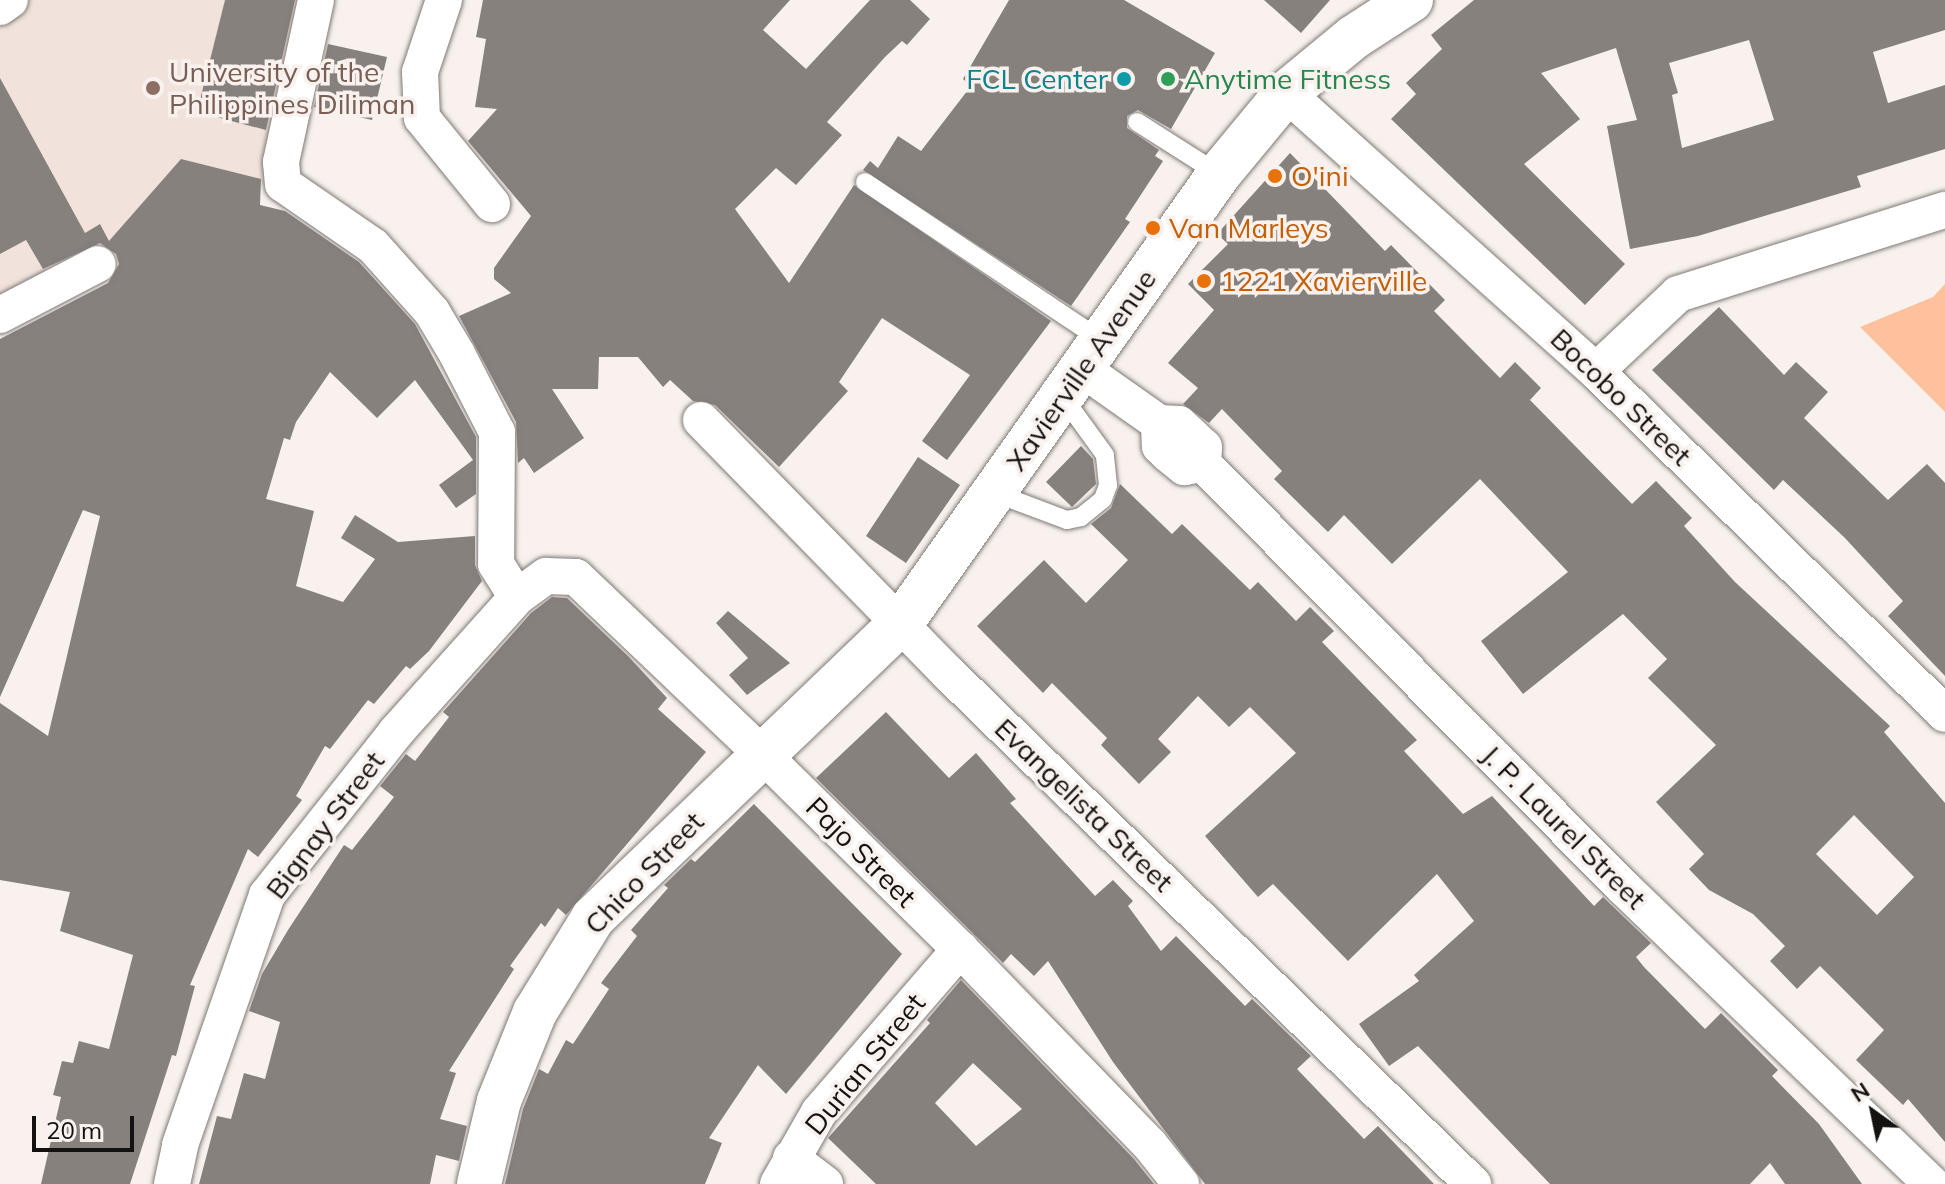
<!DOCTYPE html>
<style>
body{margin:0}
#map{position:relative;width:1945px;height:1184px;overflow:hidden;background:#f8f1ed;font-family:Mulish,sans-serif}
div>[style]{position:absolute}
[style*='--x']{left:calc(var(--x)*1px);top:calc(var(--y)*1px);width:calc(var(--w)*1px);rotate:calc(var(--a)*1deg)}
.built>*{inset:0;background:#f1e3dc}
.green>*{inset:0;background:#ffc09d}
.building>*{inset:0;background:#86817d}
.roads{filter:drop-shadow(0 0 2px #7f7975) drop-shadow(0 0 2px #7f7975)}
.service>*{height:18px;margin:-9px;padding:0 9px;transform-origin:9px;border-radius:9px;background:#fff}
.minor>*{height:36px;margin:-18px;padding:0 18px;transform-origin:18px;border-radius:18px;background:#fff}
.secondary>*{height:44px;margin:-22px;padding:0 22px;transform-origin:22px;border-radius:22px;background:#fff}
.dots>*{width:22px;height:22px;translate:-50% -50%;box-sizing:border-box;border:4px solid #f8f1ed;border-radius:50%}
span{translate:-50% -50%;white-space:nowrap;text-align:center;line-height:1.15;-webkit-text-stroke:7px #f8f1ed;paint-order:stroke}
.education-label{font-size:28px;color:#785e54}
.left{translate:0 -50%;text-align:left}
.culture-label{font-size:28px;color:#0d838f}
.right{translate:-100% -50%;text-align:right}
.leisure-label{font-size:28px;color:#27864d}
.food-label{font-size:28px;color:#c56008}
.street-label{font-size:28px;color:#141211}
.north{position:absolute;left:1833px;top:1072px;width:80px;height:80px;-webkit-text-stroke:6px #f8f1ed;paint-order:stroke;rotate:327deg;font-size:22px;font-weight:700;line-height:32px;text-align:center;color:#141211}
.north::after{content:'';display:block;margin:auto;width:28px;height:36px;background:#141211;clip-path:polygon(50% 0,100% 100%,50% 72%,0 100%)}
.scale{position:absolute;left:32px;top:1116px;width:102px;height:36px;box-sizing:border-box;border:4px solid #141211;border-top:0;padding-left:10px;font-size:24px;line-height:28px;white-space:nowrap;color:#141211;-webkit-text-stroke:6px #f8f1ed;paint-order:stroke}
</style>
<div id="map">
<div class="built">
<i style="clip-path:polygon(0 0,325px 0,285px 175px,0 305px)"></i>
</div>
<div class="green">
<i style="clip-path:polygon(1945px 284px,1945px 412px,1860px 327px,1933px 297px)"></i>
</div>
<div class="building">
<i style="clip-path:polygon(225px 0,295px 0,266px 130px,197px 112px)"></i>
<i style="clip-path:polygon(483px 0,790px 0,763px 30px,806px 69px,870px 0,910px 0,930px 19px,907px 45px,902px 41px,885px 57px,827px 122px,842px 135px,796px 185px,776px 168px,735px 209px,789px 283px,854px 185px,1051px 321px,947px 460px,922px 441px,970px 375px,882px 318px,839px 382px,848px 391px,779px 467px,715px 405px,693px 401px,670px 380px,663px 387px,638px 357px,599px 357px,598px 389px,552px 389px,584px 438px,534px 473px,524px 458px,518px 463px,516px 422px,459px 316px,511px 293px,494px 279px,494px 268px,531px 216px,468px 141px,497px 109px,475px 107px,486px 39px,476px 37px)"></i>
<i style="clip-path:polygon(1009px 0,1124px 0,1215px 53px,1171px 129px,1138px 110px,1127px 116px,1127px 128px,1159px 150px,1155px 156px,1163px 161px,1125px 219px,1130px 222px,1071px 306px,863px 170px,870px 161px,878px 168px,898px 136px,921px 151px,971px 86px,963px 79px)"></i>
<i style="clip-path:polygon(1264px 0,1330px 0,1301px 33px)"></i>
<i style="clip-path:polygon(evenodd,1474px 0,1945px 0,1945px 30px,1873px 52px,1888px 103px,1945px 85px,1945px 149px,1857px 176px,1861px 187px,1698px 236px,1630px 249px,1607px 126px,1637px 120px,1616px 48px,1541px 73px,1580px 119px,1524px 164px,1625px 264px,1585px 305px,1391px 119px,1416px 94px,1406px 83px,1442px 49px,1431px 35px,1474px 0,1749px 40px,1774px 120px,1682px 148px,1672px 95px,1678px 93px,1669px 63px,1749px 40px)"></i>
<i style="clip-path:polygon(328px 44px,387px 57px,372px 120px,314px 107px)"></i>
<i style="clip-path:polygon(0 78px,85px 233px,100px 224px,109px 241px,181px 159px,261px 179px,260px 205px,285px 211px,359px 262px,415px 324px,476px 437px,476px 494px,456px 508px,439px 485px,473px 460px,415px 380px,377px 418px,330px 372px,296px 422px,290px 440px,284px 438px,266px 499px,314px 511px,296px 586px,343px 602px,375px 559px,341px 538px,355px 515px,398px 542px,475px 536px,475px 565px,482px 581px,429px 651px,410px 669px,406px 666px,374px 704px,368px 700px,330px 749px,325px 746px,296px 796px,302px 800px,258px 857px,248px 849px,190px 985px,195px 986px,176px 1056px,172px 1055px,130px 1184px,41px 1184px,61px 1097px,53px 1095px,62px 1061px,73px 1063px,79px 1041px,109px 1049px,133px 955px,60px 931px,70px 892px,0 880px,0 703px,48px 736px,100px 516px,83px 510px,0 697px,0 339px,108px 283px,119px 264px,116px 254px,100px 243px,43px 269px,26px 240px,0 254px)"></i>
<i style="clip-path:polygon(evenodd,1290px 153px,1385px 251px,1391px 245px,1445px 300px,1434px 311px,1500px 378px,1515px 362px,1541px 388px,1530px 400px,1632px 504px,1656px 481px,1692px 518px,1684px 526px,1735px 582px,1890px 726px,1884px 732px,1945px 803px,1945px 1142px,1908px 1099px,1903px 1105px,1856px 1060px,1884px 1030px,1820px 966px,1797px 989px,1770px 961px,1785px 946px,1753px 914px,1709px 890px,1689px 869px,1704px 854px,1656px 802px,1716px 745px,1648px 678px,1667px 659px,1623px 614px,1523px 694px,1481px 641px,1568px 572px,1480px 479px,1392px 564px,1344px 515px,1328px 532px,1274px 479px,1282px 471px,1222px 409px,1209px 423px,1183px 404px,1198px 388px,1168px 363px,1214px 310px,1188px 284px,1228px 244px,1217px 234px,1290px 153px,1854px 815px,1914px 877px,1877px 915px,1816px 854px,1854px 815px)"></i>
<i style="clip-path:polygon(1719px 307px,1784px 375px,1796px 362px,1828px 392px,1804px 418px,1888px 500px,1927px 464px,1945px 483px,1945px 676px,1888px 616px,1903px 601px,1845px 538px,1783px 480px,1774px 490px,1652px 370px)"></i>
<i style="clip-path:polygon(1081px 446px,1093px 459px,1096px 484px,1072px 507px,1046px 482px)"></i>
<i style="clip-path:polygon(918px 457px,960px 485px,906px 563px,866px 536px)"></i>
<i style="clip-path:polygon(1120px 484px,1172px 534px,1182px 524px,1250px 590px,1258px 582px,1296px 621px,1310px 607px,1334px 631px,1322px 642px,1417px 740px,1404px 751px,1463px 814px,1492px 796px,1594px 906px,1603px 897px,1651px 943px,1636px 957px,1644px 967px,1705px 1029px,1721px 1013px,1778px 1070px,1772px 1076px,1819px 1124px,1862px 1184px,1785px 1184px,1770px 1163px,1750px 1184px,1550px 1184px,1418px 1046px,1389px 1066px,1359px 1024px,1419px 981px,1414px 975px,1474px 921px,1437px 874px,1348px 961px,1273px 884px,1258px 897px,1205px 836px,1296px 753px,1250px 707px,1229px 727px,1198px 696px,1158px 739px,1171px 752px,1139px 784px,1101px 745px,1107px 738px,1052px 683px,1043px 693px,977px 626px,1044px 560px,1086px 603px,1128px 560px,1091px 524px,1111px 508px)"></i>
<i style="clip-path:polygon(552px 597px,567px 598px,629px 657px,667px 698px,658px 709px,706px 752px,566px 915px,558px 908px,545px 927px,541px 923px,510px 966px,514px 969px,449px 1071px,456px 1073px,440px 1119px,467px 1126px,459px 1161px,436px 1155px,430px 1184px,199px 1184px,217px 1116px,231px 1119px,244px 1073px,265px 1079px,280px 1022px,249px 1011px,262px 974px,288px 930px,344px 845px,352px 850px,394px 797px,380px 786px,406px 754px,415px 761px,449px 717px,443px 712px,531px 613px)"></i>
<i style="clip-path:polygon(728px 611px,790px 663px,747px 695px,729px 675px,748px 658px,716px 623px)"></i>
<i style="clip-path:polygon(886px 712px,949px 778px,976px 753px,1016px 799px,1010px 803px,1095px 896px,1113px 880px,1133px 901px,1128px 906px,1161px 951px,1176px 936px,1245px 1006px,1252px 999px,1311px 1056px,1297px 1069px,1364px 1139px,1378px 1126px,1434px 1184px,1205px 1184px,1113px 1062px,1048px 961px,1034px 976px,1011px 954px,1003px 963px,816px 778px)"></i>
<i style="clip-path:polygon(754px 804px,902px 954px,786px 1094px,758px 1065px,709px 1138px,722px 1143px,705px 1184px,505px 1184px,523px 1109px,539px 1069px,548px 1074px,566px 1040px,573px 1044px,609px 989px,601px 983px,637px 936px,631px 930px,668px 888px,664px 885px,691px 859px,695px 862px)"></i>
<i style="clip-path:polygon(evenodd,961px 980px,1134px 1159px,1154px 1184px,876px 1184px,828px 1138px,930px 1023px,927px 1020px,961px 980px,973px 1063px,1022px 1109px,976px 1146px,935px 1103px,973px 1063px)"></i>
</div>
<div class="roads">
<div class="service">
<i style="--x:1137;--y:122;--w:97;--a:32.4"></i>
<i style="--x:865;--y:182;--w:284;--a:33.8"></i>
<i style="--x:995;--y:493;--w:77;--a:20.6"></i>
<i style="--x:1067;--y:520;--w:14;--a:-12"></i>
<i style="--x:1081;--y:517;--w:28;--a:-39"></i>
<i style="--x:1103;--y:499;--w:15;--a:-70"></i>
<i style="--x:1108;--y:485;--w:30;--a:-96"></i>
<i style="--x:1105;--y:455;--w:72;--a:-125.9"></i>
</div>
<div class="minor">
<i style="--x:316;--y:0;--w:166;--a:102.2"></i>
<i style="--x:281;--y:162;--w:22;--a:85"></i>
<i style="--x:283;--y:184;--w:109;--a:34.6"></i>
<i style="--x:373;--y:246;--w:89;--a:48.2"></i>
<i style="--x:432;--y:312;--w:49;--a:59.2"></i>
<i style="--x:457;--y:354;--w:88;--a:62.9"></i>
<i style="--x:497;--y:432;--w:132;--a:90.4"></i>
<i style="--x:496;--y:564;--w:39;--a:58"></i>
<i style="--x:444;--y:0;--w:76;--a:108.4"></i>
<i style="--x:420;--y:72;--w:46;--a:87.5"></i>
<i style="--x:422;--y:118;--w:111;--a:50.9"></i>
<i style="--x:0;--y:7;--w:12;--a:-35"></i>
<i style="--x:1286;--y:93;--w:416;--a:41.9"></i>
<i style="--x:1596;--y:371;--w:489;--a:44.5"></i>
<i style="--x:0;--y:315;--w:110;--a:-27.5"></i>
<i style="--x:1081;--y:368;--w:95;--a:35.2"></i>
<i style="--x:1159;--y:423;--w:20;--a:3"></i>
<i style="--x:1179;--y:424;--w:34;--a:43"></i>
<i style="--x:1204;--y:447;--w:17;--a:93"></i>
<i style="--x:1203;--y:464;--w:598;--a:45.2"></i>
<i style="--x:1624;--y:888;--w:427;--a:43.9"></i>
<i style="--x:1596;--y:371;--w:112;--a:-43.2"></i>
<i style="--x:1678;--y:294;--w:280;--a:-17.5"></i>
<i style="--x:701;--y:420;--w:354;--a:45.7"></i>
<i style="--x:948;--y:673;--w:733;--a:44.23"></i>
<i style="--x:1159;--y:423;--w:23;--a:88"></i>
<i style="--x:1160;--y:446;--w:11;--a:45"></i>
<i style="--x:1168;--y:454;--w:21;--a:39"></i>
<i style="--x:1184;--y:467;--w:19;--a:-9"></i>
<i style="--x:791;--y:1158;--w:43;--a:37.4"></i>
<i style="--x:172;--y:1184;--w:40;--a:-78"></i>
<i style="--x:180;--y:1145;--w:265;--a:-70.8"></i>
<i style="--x:267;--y:895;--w:208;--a:-51.6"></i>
<i style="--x:396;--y:732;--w:181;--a:-48.1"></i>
<i style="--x:517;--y:597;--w:36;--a:-36"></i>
<i style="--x:546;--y:576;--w:30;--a:2"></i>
<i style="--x:576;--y:577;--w:258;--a:43.6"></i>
<i style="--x:763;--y:755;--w:276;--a:44.6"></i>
<i style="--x:960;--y:949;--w:273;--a:45.9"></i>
<i style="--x:1150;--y:1145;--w:50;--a:51.5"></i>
<i style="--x:778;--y:1184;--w:83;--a:-60.3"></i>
<i style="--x:819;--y:1112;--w:216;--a:-49.1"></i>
</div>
<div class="secondary">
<i style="--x:479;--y:1184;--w:85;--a:-76.5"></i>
<i style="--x:499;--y:1101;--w:96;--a:-68"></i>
<i style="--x:535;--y:1012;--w:110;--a:-58.3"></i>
<i style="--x:593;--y:918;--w:428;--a:-43.8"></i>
<i style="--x:902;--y:622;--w:549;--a:-54.72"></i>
<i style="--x:1219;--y:174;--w:105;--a:-50.4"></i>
<i style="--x:1286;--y:93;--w:88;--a:-39.5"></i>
<i style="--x:1354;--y:37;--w:68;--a:-33"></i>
</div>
</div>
<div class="dots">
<i style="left:1124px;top:79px;background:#0f9aa8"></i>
<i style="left:1168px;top:79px;background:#2e9e5b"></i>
<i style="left:153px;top:88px;background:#8d6e63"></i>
<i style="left:1275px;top:176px;background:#e8710a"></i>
<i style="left:1153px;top:228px;background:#e8710a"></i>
<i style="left:1204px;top:281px;background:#e8710a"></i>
</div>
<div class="education-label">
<span class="left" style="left:169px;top:88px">University of the<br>Philippines Diliman</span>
</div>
<div class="culture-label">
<span class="right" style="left:1108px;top:79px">FCL Center</span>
</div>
<div class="leisure-label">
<span class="left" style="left:1184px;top:79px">Anytime Fitness</span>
</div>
<div class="food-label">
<span class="left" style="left:1291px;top:176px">O'ini</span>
<span class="left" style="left:1169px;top:228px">Van Marleys</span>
<span class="left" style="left:1220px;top:281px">1221 Xavierville</span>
</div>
<div class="street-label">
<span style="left:1081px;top:370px;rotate:-55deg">Xavierville Avenue</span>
<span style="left:1621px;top:397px;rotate:44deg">Bocobo Street</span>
<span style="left:1084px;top:805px;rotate:44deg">Evangelista Street</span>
<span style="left:325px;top:825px;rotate:-53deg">Bignay Street</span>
<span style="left:1564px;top:827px;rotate:45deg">J. P. Laurel Street</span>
<span style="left:861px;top:852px;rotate:45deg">Pajo Street</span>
<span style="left:644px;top:873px;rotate:-46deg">Chico Street</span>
<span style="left:865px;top:1064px;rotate:-51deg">Durian Street</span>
</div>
<div class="north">N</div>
<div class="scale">20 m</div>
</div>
